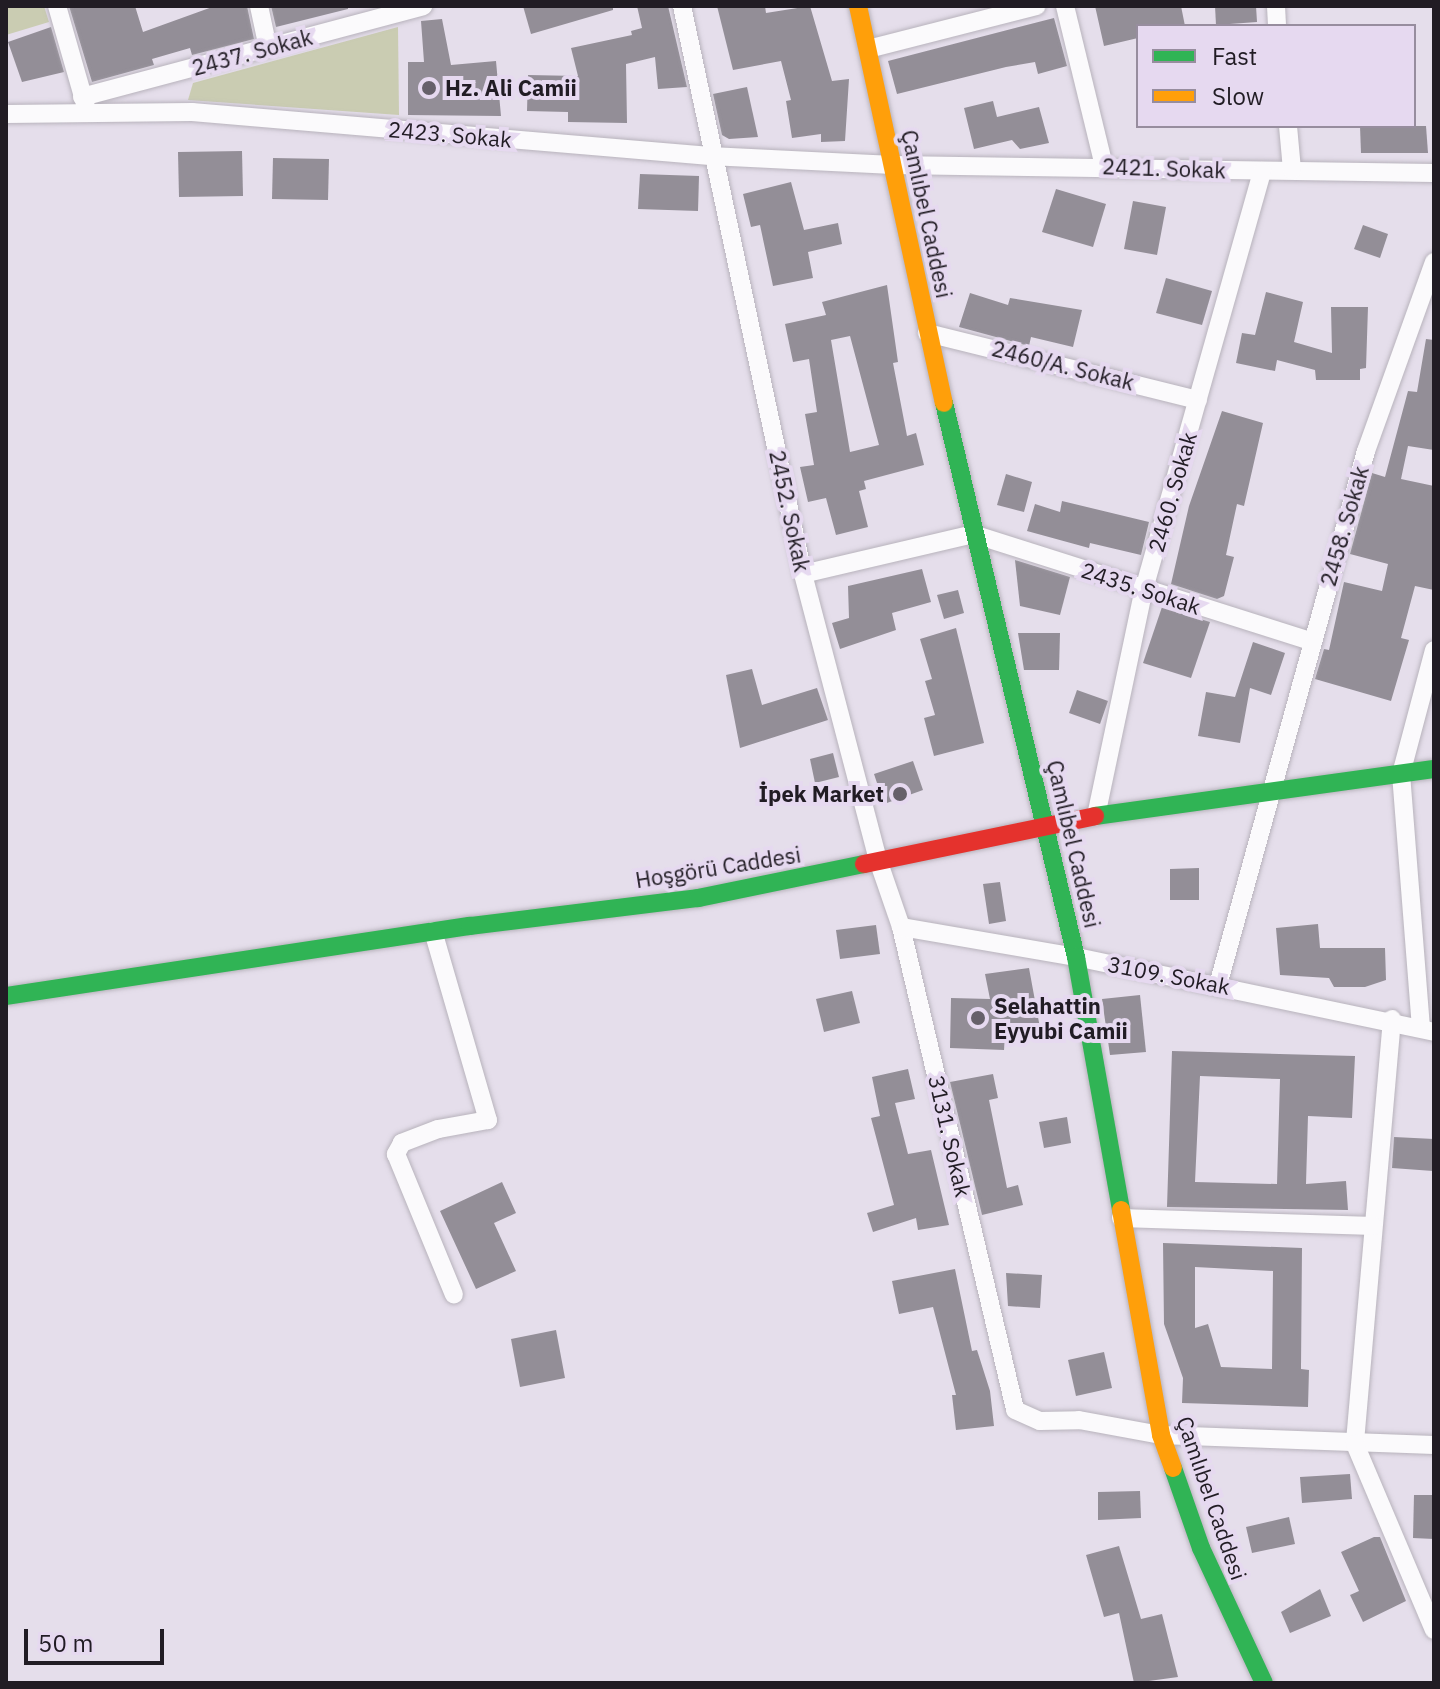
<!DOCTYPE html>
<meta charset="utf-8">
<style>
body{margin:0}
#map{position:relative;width:1440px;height:1689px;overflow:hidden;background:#e5deeb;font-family:"IBM Plex Sans",sans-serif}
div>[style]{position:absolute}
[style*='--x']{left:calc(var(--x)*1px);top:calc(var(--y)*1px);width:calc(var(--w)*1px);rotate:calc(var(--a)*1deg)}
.green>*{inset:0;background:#caccb2}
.building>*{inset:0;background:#938e97}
.roads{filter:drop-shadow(0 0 2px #b8b3bc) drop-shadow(0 0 2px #b8b3bc)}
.street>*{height:18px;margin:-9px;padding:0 9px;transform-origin:9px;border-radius:9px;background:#fbfafc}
.fast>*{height:18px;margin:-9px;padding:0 9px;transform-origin:9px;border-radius:9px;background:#30b455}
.slow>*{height:18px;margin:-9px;padding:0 9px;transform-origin:9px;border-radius:9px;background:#ff9f0a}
.jam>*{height:18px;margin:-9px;padding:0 9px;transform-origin:9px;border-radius:9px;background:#e5322d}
.dots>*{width:22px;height:22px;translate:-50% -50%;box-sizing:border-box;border:4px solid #e6d9f0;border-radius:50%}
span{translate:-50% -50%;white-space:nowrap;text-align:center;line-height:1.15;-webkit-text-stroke:8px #e6d9f0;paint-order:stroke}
.street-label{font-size:22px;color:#211c24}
.poi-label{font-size:22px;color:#211c24;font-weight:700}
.left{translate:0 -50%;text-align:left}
.right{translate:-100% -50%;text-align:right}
.frame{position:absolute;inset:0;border:8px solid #211c24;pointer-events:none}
.legend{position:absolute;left:1136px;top:24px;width:280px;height:104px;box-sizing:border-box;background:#e6d9f0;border:2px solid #978d9e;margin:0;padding:10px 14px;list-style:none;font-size:24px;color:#211c24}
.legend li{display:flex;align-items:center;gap:16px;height:40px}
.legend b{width:40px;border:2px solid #978d9e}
.scale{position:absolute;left:24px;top:1629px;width:140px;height:36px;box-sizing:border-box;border:4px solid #211c24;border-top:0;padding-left:10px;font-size:24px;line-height:28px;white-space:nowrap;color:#211c24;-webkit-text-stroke:6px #e6d9f0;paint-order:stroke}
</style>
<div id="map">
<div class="green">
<i style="clip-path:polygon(6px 6px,44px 6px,49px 22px,6px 35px)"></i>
<i style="clip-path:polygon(398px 27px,399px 115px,188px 100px,193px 83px)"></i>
</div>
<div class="building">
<i style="clip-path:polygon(69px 6px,135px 6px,143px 32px,215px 6px,247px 6px,254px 39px,192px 55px,190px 48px,152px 59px,154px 65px,92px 82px)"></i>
<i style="clip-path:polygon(271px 6px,348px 6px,348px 9px,276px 27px)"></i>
<i style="clip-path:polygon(523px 6px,613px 6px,613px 10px,531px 34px)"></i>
<i style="clip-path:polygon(637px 6px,668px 6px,687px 87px,658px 89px,655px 57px,626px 64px,627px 123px,568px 122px,568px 112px,527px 111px,528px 75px,578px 76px,571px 48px,632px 35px,631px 31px,642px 28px)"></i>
<i style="clip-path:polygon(717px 6px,765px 6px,766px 13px,810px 6px,832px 81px,849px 79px,845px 141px,821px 142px,821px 134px,792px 138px,786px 101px,791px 100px,781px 61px,733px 70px)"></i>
<i style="clip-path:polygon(1095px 6px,1181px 6px,1185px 26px,1138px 26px,1138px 38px,1104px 46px)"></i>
<i style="clip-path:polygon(1215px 6px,1256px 6px,1257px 22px,1216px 25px)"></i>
<i style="clip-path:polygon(1054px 18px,1067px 66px,1038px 74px,1035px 62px,1006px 67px,897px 94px,888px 61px)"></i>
<i style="clip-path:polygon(442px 19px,451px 65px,496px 61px,501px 116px,408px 115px,408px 62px,424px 62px,421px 21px)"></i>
<i style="clip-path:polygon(51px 27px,64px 72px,22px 82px,8px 42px)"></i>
<i style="clip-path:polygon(747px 87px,758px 137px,729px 139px,722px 135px,713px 94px)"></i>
<i style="clip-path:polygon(993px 101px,997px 117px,1039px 107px,1049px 143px,1020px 149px,1012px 140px,974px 149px,964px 108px)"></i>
<i style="clip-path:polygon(1360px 126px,1426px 126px,1428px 153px,1361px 153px)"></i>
<i style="clip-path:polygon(242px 151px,243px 196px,179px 197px,178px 152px)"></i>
<i style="clip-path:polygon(273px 158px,329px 159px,328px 200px,272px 199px)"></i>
<i style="clip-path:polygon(640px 174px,699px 176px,698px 211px,638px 209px)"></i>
<i style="clip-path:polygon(791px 182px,804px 230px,838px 223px,842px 244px,808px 252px,813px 278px,773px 286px,760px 225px,751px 227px,743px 194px)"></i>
<i style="clip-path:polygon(1056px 189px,1106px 204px,1093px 247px,1042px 232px)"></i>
<i style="clip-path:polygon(1133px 201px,1166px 207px,1157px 255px,1124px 249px)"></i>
<i style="clip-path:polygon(1363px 225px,1388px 234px,1380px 258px,1354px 249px)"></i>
<i style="clip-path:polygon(1166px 278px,1212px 291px,1202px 325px,1156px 313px)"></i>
<i style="clip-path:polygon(evenodd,887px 285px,898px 362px,893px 363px,907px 436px,916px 433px,924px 465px,864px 481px,866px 489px,859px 491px,868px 527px,836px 535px,826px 498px,808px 502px,800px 467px,814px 465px,805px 414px,817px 412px,809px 359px,793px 362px,785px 324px,826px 315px,822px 302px,887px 285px,850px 336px,879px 445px,850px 452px,831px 340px,850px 336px)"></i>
<i style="clip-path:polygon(1266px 292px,1303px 302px,1294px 342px,1332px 353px,1331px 307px,1368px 307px,1366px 368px,1360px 369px,1360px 380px,1316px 380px,1315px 370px,1277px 360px,1275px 371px,1236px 363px,1242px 333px,1255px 335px)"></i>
<i style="clip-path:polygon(970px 293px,1008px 305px,1010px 298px,1082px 310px,1073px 347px,1031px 337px,1029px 346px,959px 327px)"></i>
<i style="clip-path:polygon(1426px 339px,1434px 340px,1434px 450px,1408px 446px,1401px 479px,1434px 486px,1434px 590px,1415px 586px,1401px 638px,1409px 640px,1391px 701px,1315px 679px,1324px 649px,1329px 650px,1344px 582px,1382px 591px,1388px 564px,1350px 554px,1372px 473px,1385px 477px,1408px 391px,1417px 392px)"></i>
<i style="clip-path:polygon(1222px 411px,1263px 423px,1244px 506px,1237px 504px,1226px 555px,1234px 557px,1224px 596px,1217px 599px,1171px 584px,1189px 506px)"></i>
<i style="clip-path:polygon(1006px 474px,1032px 482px,1024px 512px,997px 505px)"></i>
<i style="clip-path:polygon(1062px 501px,1149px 522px,1141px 555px,1090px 543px,1089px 548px,1027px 531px,1035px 504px,1060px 512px)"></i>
<i style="clip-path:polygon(1015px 560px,1070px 577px,1060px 615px,1020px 606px)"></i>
<i style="clip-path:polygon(922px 569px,931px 602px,892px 613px,896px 630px,840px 649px,832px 623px,849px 618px,848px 586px)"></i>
<i style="clip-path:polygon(958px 590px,964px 613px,944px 619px,937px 595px)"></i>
<i style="clip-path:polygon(1162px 607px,1210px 622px,1191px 678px,1143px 663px)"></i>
<i style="clip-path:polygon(956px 628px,984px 743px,934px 756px,924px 718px,935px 715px,925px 681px,932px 679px,920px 639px)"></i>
<i style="clip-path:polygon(1018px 633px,1060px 633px,1059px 670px,1024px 670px)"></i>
<i style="clip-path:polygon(1253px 642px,1285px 653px,1271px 695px,1250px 688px,1240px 743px,1198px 736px,1206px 692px,1235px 697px)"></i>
<i style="clip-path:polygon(752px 669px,762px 705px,817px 688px,828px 720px,740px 748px,726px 675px)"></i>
<i style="clip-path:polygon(1077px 690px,1108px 701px,1100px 724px,1069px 713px)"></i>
<i style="clip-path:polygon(833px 753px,839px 777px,815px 783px,810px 759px)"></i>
<i style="clip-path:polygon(913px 761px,923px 790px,884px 804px,874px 774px)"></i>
<i style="clip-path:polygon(1199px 868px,1199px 900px,1170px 900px,1170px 869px)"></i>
<i style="clip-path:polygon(1000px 882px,1006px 921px,989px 924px,983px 884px)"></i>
<i style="clip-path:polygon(1318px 924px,1320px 948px,1385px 948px,1386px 980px,1365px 987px,1334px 987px,1329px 978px,1280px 975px,1276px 928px)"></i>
<i style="clip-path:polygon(876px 925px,880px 954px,840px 959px,836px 930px)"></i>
<i style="clip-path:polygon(1029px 968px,1040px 1028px,1005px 1036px,1004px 1050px,950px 1048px,951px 998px,990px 999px,985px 974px)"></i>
<i style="clip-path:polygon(852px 991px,860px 1023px,824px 1032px,816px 999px)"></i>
<i style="clip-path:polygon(1140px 995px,1146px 1052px,1110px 1055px,1102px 999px)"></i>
<i style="clip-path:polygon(evenodd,1172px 1051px,1355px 1056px,1352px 1118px,1308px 1116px,1306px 1184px,1346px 1181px,1348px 1210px,1167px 1207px,1172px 1051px,1200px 1076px,1280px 1079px,1277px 1184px,1195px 1182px,1200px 1076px)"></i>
<i style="clip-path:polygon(908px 1069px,915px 1099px,895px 1103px,908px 1154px,931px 1150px,949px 1225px,918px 1230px,916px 1218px,873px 1232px,867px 1213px,894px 1205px,871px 1118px,880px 1116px,872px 1077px)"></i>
<i style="clip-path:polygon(993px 1074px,998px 1098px,989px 1100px,1007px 1188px,1018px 1185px,1023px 1205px,982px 1215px,950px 1082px)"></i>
<i style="clip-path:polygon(1067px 1117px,1071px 1143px,1044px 1148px,1039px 1122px)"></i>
<i style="clip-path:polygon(1394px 1137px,1434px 1139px,1433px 1171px,1392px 1168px)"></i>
<i style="clip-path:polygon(502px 1182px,516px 1213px,494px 1223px,516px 1271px,476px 1289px,440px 1211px)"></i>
<i style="clip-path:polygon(evenodd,1163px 1243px,1302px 1248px,1301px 1369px,1309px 1370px,1308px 1407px,1182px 1403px,1183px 1378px,1164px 1324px,1163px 1243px,1195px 1267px,1273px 1271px,1272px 1369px,1221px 1367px,1208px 1324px,1195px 1328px,1195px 1267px)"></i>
<i style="clip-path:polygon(955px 1269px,972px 1351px,977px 1350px,990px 1391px,994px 1426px,956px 1430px,952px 1395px,956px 1395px,933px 1307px,899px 1314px,892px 1281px)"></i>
<i style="clip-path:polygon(1006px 1273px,1042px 1275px,1040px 1308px,1008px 1306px)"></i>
<i style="clip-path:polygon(556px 1330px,565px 1378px,520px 1387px,511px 1339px)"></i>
<i style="clip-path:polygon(1104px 1352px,1112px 1388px,1076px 1396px,1068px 1360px)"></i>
<i style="clip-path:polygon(1350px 1474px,1352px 1499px,1302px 1503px,1300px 1477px)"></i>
<i style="clip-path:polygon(1140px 1491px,1141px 1518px,1098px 1520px,1098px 1492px)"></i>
<i style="clip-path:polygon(1414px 1495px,1434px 1495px,1434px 1539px,1413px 1538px)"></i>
<i style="clip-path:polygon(1289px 1517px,1295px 1544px,1252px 1553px,1246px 1527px)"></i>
<i style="clip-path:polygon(1374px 1537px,1380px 1537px,1406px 1601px,1363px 1622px,1350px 1595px,1359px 1591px,1341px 1552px)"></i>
<i style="clip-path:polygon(1119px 1546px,1141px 1619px,1162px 1614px,1178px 1677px,1134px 1683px,1119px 1613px,1104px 1617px,1086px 1555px)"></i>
<i style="clip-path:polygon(1320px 1589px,1331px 1616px,1290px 1633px,1281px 1612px)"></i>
</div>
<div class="roads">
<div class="street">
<i style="--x:57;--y:6;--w:105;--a:74"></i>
<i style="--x:259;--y:6;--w:43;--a:77.9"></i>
<i style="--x:682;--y:6;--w:581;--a:77.97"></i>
<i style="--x:803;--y:574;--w:299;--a:75.3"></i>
<i style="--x:879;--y:863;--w:68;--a:71"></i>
<i style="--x:901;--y:927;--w:496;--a:76.7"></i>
<i style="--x:1015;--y:1410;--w:27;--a:24"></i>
<i style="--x:1040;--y:1421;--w:39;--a:-1"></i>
<i style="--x:1079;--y:1420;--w:83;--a:10.4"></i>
<i style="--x:1161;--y:1435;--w:273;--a:2.1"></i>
<i style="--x:1065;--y:6;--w:165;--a:76.3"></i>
<i style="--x:1276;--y:6;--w:20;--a:87"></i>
<i style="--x:868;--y:49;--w:174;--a:-14.3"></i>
<i style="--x:82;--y:97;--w:353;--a:-14.9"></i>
<i style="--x:6;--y:114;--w:186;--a:-0.6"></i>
<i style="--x:192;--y:112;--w:520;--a:4.86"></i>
<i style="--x:710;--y:156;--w:183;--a:2.8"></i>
<i style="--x:893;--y:165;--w:541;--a:0.85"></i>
<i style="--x:1288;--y:126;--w:44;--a:84.8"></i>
<i style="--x:927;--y:333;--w:279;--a:13.9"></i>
<i style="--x:803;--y:574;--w:175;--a:-13.2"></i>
<i style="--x:973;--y:534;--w:354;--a:17.6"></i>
<i style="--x:1096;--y:816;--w:232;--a:-78.1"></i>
<i style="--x:1144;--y:589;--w:434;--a:-74.2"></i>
<i style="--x:901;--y:927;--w:178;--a:9.7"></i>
<i style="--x:1076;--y:957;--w:366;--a:11.8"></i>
<i style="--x:433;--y:931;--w:197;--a:73.8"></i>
<i style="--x:488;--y:1120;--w:51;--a:169.8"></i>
<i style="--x:438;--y:1129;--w:39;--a:159"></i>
<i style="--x:402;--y:1143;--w:13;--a:119"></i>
<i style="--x:396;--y:1154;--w:152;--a:67.6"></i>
<i style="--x:1218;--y:985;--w:554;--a:-74.51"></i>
<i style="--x:1366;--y:451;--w:201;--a:-70.2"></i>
<i style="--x:1392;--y:1019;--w:427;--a:95"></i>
<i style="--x:1355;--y:1444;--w:202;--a:67"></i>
<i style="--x:1421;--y:1028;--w:255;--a:-94.5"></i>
<i style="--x:1401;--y:774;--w:128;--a:-75.1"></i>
<i style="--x:1121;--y:1218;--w:252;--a:1.8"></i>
</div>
<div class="fast">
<i style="--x:944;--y:403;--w:570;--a:76.6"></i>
<i style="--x:1076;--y:957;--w:257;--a:79.9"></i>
<i style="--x:1095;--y:816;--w:342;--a:-7.9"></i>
<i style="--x:6;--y:996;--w:469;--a:-8.6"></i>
<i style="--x:470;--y:926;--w:230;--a:-7"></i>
<i style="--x:698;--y:898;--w:169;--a:-11.6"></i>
<i style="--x:1173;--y:1468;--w:85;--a:70.7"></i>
<i style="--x:1201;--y:1548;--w:149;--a:65"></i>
</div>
<div class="slow">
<i style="--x:858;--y:6;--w:406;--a:77.8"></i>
<i style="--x:1121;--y:1210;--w:229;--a:79.9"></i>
<i style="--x:1161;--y:1435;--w:35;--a:70"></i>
</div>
<div class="jam">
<i style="--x:864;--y:864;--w:236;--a:-11.7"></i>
</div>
</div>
<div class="dots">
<i style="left:429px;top:88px;background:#66606a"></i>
<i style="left:900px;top:794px;background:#66606a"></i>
<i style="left:978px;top:1018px;background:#66606a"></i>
</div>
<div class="street-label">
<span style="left:252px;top:52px;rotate:-15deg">2437. Sokak</span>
<span style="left:450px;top:134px;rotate:5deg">2423. Sokak</span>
<span style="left:1164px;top:168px;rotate:2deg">2421. Sokak</span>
<span style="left:927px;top:214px;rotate:78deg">Çamlıbel Caddesi</span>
<span style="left:1063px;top:365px;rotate:14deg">2460/A. Sokak</span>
<span style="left:1172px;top:492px;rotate:-74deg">2460. Sokak</span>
<span style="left:790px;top:511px;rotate:78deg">2452. Sokak</span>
<span style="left:1344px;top:526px;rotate:-74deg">2458. Sokak</span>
<span style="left:1141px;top:588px;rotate:18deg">2435. Sokak</span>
<span style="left:1074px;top:844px;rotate:77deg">Çamlıbel Caddesi</span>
<span style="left:718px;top:867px;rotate:-9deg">Hoşgörü Caddesi</span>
<span style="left:1169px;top:975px;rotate:11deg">3109. Sokak</span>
<span style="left:950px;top:1136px;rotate:77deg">3131. Sokak</span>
<span style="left:1212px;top:1498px;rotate:71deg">Çamlıbel Caddesi</span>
</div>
<div class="poi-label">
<span class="left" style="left:445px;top:88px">Hz. Ali Camii</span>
<span class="right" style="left:884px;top:794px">İpek Market</span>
<span class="left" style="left:994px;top:1018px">Selahattin<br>Eyyubi Camii</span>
</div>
<div class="frame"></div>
<ul class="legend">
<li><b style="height:10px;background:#30b455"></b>Fast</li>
<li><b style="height:10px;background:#ff9f0a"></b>Slow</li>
</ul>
<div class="scale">50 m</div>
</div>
